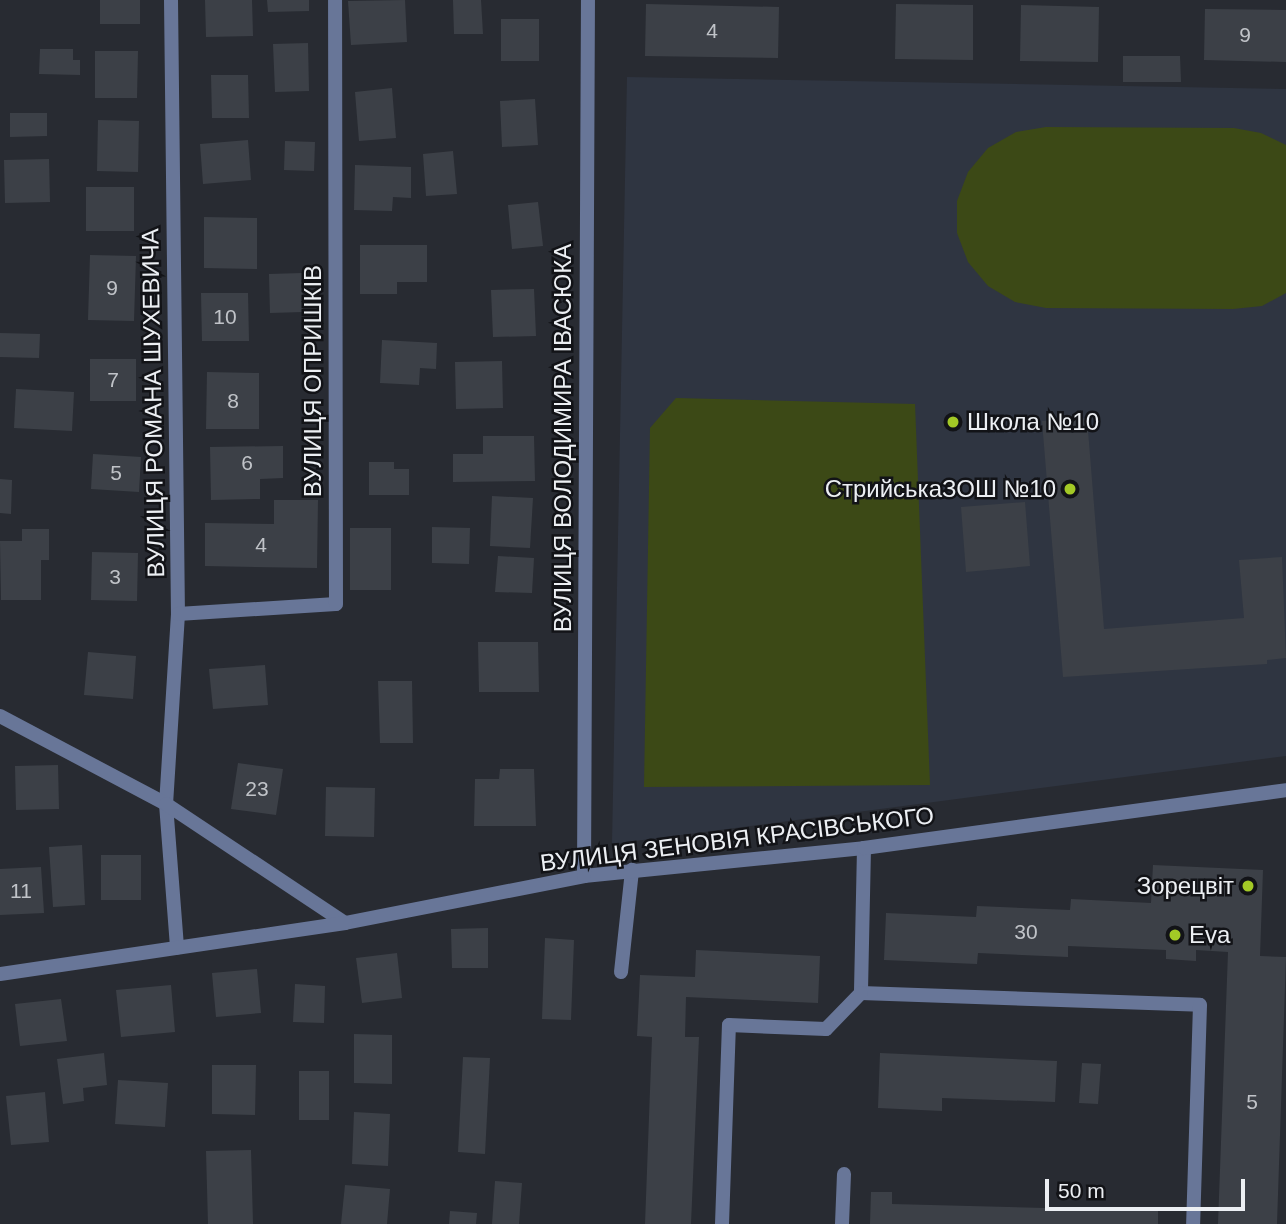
<!DOCTYPE html>
<meta charset="utf-8">
<style>
body{margin:0}
#map{position:relative;width:1286px;height:1224px;overflow:hidden;background:#282b32;font-family:Helvetica,sans-serif}
div>[style]{position:absolute}
[style*='--x']{left:calc(var(--x)*1px);top:calc(var(--y)*1px);width:calc(var(--w)*1px);rotate:calc(var(--a)*1deg)}
.built>*{inset:0;background:#2f3541}
.green>*{inset:0;background:#3c4916}
.building>*{inset:0;background:#3c4047}
.service>*{height:14px;margin:-7px;padding:0 7px;transform-origin:7px;border-radius:7px;background:#687698}
.minor>*{height:14px;margin:-7px;padding:0 7px;transform-origin:7px;border-radius:7px;background:#687698}
.dots>*{width:19px;height:19px;translate:-50% -50%;box-sizing:border-box;border:4px solid #121317;border-radius:50%}
span{translate:-50% -50%;white-space:nowrap;text-align:center;line-height:1.15;-webkit-text-stroke:5px #121317;paint-order:stroke}
.number-label{font-size:21px;color:#c0c3c8}
.number-label span{-webkit-text-stroke-width:0}
.street-label{font-size:24px;color:#eceff3}
.poi-label{font-size:24px;color:#eceff3}
.left{translate:0 -50%;text-align:left}
.right{translate:-100% -50%;text-align:right}
.scale{position:absolute;left:1045px;top:1179px;width:200px;height:32px;box-sizing:border-box;border:4px solid #eceff3;border-top:0;padding-left:9px;font-size:21px;line-height:24px;white-space:nowrap;color:#eceff3;-webkit-text-stroke:5px #121317;paint-order:stroke}
</style>
<div id="map">
<div class="built">
<i style="clip-path:polygon(627px 77px,1286px 89px,1286px 756px,612px 844px)"></i>
</div>
<div class="green">
<i style="clip-path:polygon(1046px 127px,1234px 128px,1261px 133px,1286px 145px,1286px 293px,1262px 306px,1233px 309px,1046px 308px,1015px 302px,988px 286px,968px 262px,957px 233px,957px 201px,968px 172px,988px 148px,1016px 132px)"></i>
<i style="clip-path:polygon(676px 398px,915px 404px,930px 785px,644px 787px,650px 428px)"></i>
</div>
<div class="building">
<i style="clip-path:polygon(100px 0,140px 0,140px 24px,100px 24px)"></i>
<i style="clip-path:polygon(205px 0,252px 0,253px 36px,206px 37px)"></i>
<i style="clip-path:polygon(267px 0,309px 0,309px 11px,268px 12px)"></i>
<i style="clip-path:polygon(405px 0,407px 42px,351px 45px,348px 1px)"></i>
<i style="clip-path:polygon(453px 0,481px 0,483px 34px,454px 34px)"></i>
<i style="clip-path:polygon(646px 4px,779px 7px,778px 58px,645px 56px)"></i>
<i style="clip-path:polygon(896px 4px,973px 5px,973px 60px,895px 59px)"></i>
<i style="clip-path:polygon(1021px 5px,1099px 7px,1098px 62px,1020px 61px)"></i>
<i style="clip-path:polygon(1205px 9px,1286px 10px,1286px 62px,1204px 60px)"></i>
<i style="clip-path:polygon(501px 19px,539px 19px,539px 61px,501px 61px)"></i>
<i style="clip-path:polygon(308px 43px,309px 91px,275px 92px,273px 44px)"></i>
<i style="clip-path:polygon(40px 49px,73px 49px,73px 60px,80px 60px,80px 75px,39px 74px)"></i>
<i style="clip-path:polygon(95px 51px,138px 51px,137px 98px,95px 98px)"></i>
<i style="clip-path:polygon(1123px 56px,1180px 56px,1181px 82px,1123px 82px)"></i>
<i style="clip-path:polygon(211px 75px,248px 75px,249px 118px,212px 118px)"></i>
<i style="clip-path:polygon(392px 88px,396px 138px,359px 141px,355px 92px)"></i>
<i style="clip-path:polygon(535px 99px,538px 145px,502px 147px,500px 101px)"></i>
<i style="clip-path:polygon(10px 113px,47px 113px,47px 136px,10px 137px)"></i>
<i style="clip-path:polygon(98px 120px,139px 121px,138px 172px,97px 171px)"></i>
<i style="clip-path:polygon(248px 140px,251px 180px,203px 184px,200px 144px)"></i>
<i style="clip-path:polygon(285px 141px,315px 142px,314px 171px,284px 170px)"></i>
<i style="clip-path:polygon(453px 151px,457px 194px,426px 196px,423px 154px)"></i>
<i style="clip-path:polygon(49px 159px,50px 202px,5px 203px,4px 160px)"></i>
<i style="clip-path:polygon(355px 165px,411px 167px,411px 198px,393px 197px,392px 211px,354px 210px)"></i>
<i style="clip-path:polygon(86px 187px,134px 187px,134px 231px,86px 231px)"></i>
<i style="clip-path:polygon(538px 202px,543px 246px,512px 249px,508px 205px)"></i>
<i style="clip-path:polygon(204px 217px,257px 218px,257px 269px,204px 268px)"></i>
<i style="clip-path:polygon(360px 245px,427px 245px,427px 282px,397px 282px,397px 294px,360px 294px)"></i>
<i style="clip-path:polygon(90px 255px,136px 256px,134px 321px,88px 320px)"></i>
<i style="clip-path:polygon(302px 273px,303px 312px,270px 313px,269px 274px)"></i>
<i style="clip-path:polygon(534px 289px,536px 336px,493px 337px,491px 290px)"></i>
<i style="clip-path:polygon(201px 293px,248px 293px,249px 341px,202px 341px)"></i>
<i style="clip-path:polygon(0 333px,40px 334px,39px 358px,0 357px)"></i>
<i style="clip-path:polygon(382px 340px,437px 343px,436px 369px,420px 368px,419px 385px,380px 383px)"></i>
<i style="clip-path:polygon(90px 359px,136px 359px,136px 401px,90px 401px)"></i>
<i style="clip-path:polygon(502px 361px,503px 408px,456px 409px,455px 362px)"></i>
<i style="clip-path:polygon(207px 372px,259px 373px,259px 429px,206px 429px)"></i>
<i style="clip-path:polygon(16px 389px,74px 392px,72px 431px,14px 428px)"></i>
<i style="clip-path:polygon(1087px 418px,1104px 629px,1244px 618px,1239px 560px,1282px 557px,1286px 658px,1267px 660px,1267px 664px,1063px 677px,1042px 421px)"></i>
<i style="clip-path:polygon(483px 436px,534px 436px,535px 481px,453px 482px,453px 454px,483px 454px)"></i>
<i style="clip-path:polygon(283px 446px,283px 478px,260px 479px,260px 499px,211px 500px,210px 447px)"></i>
<i style="clip-path:polygon(93px 454px,141px 457px,139px 492px,91px 489px)"></i>
<i style="clip-path:polygon(369px 462px,394px 462px,394px 469px,409px 469px,409px 495px,369px 495px)"></i>
<i style="clip-path:polygon(0 479px,12px 480px,11px 514px,0 513px)"></i>
<i style="clip-path:polygon(492px 496px,533px 498px,530px 548px,490px 546px)"></i>
<i style="clip-path:polygon(274px 500px,318px 500px,317px 568px,205px 566px,205px 523px,274px 524px)"></i>
<i style="clip-path:polygon(1025px 502px,1030px 566px,966px 572px,961px 507px)"></i>
<i style="clip-path:polygon(432px 527px,470px 528px,469px 564px,432px 563px)"></i>
<i style="clip-path:polygon(350px 528px,391px 528px,391px 590px,350px 590px)"></i>
<i style="clip-path:polygon(22px 529px,49px 529px,49px 560px,41px 560px,41px 600px,1px 600px,0 541px,22px 541px)"></i>
<i style="clip-path:polygon(92px 552px,138px 553px,137px 601px,91px 600px)"></i>
<i style="clip-path:polygon(498px 556px,534px 558px,532px 593px,495px 592px)"></i>
<i style="clip-path:polygon(478px 642px,538px 642px,539px 692px,479px 692px)"></i>
<i style="clip-path:polygon(88px 652px,136px 656px,133px 699px,84px 695px)"></i>
<i style="clip-path:polygon(265px 665px,268px 705px,213px 709px,209px 669px)"></i>
<i style="clip-path:polygon(378px 681px,412px 681px,413px 743px,380px 743px)"></i>
<i style="clip-path:polygon(238px 763px,283px 769px,276px 815px,231px 809px)"></i>
<i style="clip-path:polygon(58px 765px,59px 809px,16px 810px,15px 766px)"></i>
<i style="clip-path:polygon(500px 769px,534px 769px,536px 826px,474px 826px,475px 779px,499px 779px)"></i>
<i style="clip-path:polygon(326px 787px,375px 788px,374px 837px,325px 836px)"></i>
<i style="clip-path:polygon(82px 845px,85px 905px,53px 907px,49px 847px)"></i>
<i style="clip-path:polygon(101px 855px,141px 855px,141px 900px,101px 900px)"></i>
<i style="clip-path:polygon(1153px 865px,1263px 870px,1260px 956px,1286px 957px,1277px 1224px,1218px 1224px,1228px 952px,1196px 950px,1196px 961px,1166px 959px,1166px 950px,1068px 946px,1068px 957px,978px 953px,977px 964px,884px 960px,886px 913px,976px 917px,977px 906px,1070px 910px,1071px 899px,1151px 903px)"></i>
<i style="clip-path:polygon(41px 867px,44px 913px,0 915px,0 869px)"></i>
<i style="clip-path:polygon(488px 928px,488px 968px,452px 968px,451px 929px)"></i>
<i style="clip-path:polygon(545px 938px,574px 940px,571px 1020px,542px 1019px)"></i>
<i style="clip-path:polygon(696px 950px,820px 956px,818px 1003px,686px 997px,685px 1037px,699px 1037px,691px 1224px,645px 1224px,652px 1037px,637px 1036px,640px 975px,695px 977px)"></i>
<i style="clip-path:polygon(397px 953px,402px 998px,362px 1003px,356px 958px)"></i>
<i style="clip-path:polygon(257px 969px,261px 1013px,216px 1017px,212px 973px)"></i>
<i style="clip-path:polygon(295px 984px,325px 986px,324px 1023px,293px 1022px)"></i>
<i style="clip-path:polygon(171px 985px,175px 1032px,121px 1037px,116px 990px)"></i>
<i style="clip-path:polygon(61px 999px,67px 1041px,20px 1046px,15px 1004px)"></i>
<i style="clip-path:polygon(354px 1034px,392px 1035px,392px 1084px,354px 1083px)"></i>
<i style="clip-path:polygon(104px 1053px,107px 1085px,83px 1088px,84px 1101px,63px 1104px,57px 1059px)"></i>
<i style="clip-path:polygon(880px 1053px,1057px 1061px,1055px 1102px,942px 1098px,942px 1111px,878px 1108px)"></i>
<i style="clip-path:polygon(463px 1057px,490px 1058px,485px 1154px,458px 1152px)"></i>
<i style="clip-path:polygon(1082px 1063px,1101px 1064px,1098px 1104px,1079px 1103px)"></i>
<i style="clip-path:polygon(212px 1065px,256px 1065px,255px 1115px,212px 1114px)"></i>
<i style="clip-path:polygon(299px 1071px,329px 1071px,329px 1120px,299px 1120px)"></i>
<i style="clip-path:polygon(118px 1080px,168px 1083px,165px 1127px,115px 1124px)"></i>
<i style="clip-path:polygon(45px 1092px,49px 1142px,11px 1145px,6px 1096px)"></i>
<i style="clip-path:polygon(354px 1112px,390px 1114px,388px 1166px,352px 1164px)"></i>
<i style="clip-path:polygon(251px 1150px,253px 1224px,208px 1224px,206px 1151px)"></i>
<i style="clip-path:polygon(495px 1181px,522px 1183px,519px 1224px,492px 1224px)"></i>
<i style="clip-path:polygon(345px 1185px,390px 1189px,387px 1224px,341px 1224px)"></i>
<i style="clip-path:polygon(871px 1192px,892px 1192px,892px 1204px,1158px 1211px,1158px 1224px,870px 1224px)"></i>
<i style="clip-path:polygon(450px 1211px,477px 1213px,476px 1224px,449px 1224px)"></i>
</div>
<div class="service">
<i style="--x:864;--y:848;--w:145;--a:91.2"></i>
<i style="--x:861;--y:993;--w:339;--a:2"></i>
<i style="--x:1200;--y:1005;--w:219;--a:91.8"></i>
<i style="--x:621;--y:972;--w:103;--a:-83.8"></i>
<i style="--x:722;--y:1224;--w:199;--a:-88"></i>
<i style="--x:729;--y:1025;--w:97;--a:2.4"></i>
<i style="--x:826;--y:1029;--w:50;--a:-45.8"></i>
<i style="--x:842;--y:1224;--w:50;--a:-87.7"></i>
</div>
<div class="minor">
<i style="--x:171;--y:0;--w:614;--a:89.35"></i>
<i style="--x:178;--y:614;--w:190;--a:93.6"></i>
<i style="--x:166;--y:804;--w:144;--a:85.6"></i>
<i style="--x:178;--y:614;--w:158;--a:-3.6"></i>
<i style="--x:336;--y:604;--w:604;--a:-90.09"></i>
<i style="--x:0;--y:716;--w:188;--a:27.9"></i>
<i style="--x:166;--y:804;--w:215;--a:33.6"></i>
<i style="--x:345;--y:923;--w:244;--a:-11.1"></i>
<i style="--x:584;--y:876;--w:281;--a:-5.7"></i>
<i style="--x:864;--y:848;--w:426;--a:-7.8"></i>
<i style="--x:584;--y:876;--w:876;--a:-89.74"></i>
<i style="--x:0;--y:974;--w:349;--a:-8.4"></i>
</div>
<div class="dots">
<i style="left:953px;top:422px;background:#a3c926"></i>
<i style="left:1070px;top:489px;background:#a3c926"></i>
<i style="left:1248px;top:886px;background:#a3c926"></i>
<i style="left:1175px;top:935px;background:#a3c926"></i>
</div>
<div class="number-label">
<span style="left:712px;top:31px">4</span>
<span style="left:1245px;top:35px">9</span>
<span style="left:112px;top:288px">9</span>
<span style="left:225px;top:317px">10</span>
<span style="left:113px;top:380px">7</span>
<span style="left:233px;top:401px">8</span>
<span style="left:247px;top:463px">6</span>
<span style="left:116px;top:473px">5</span>
<span style="left:261px;top:545px">4</span>
<span style="left:115px;top:577px">3</span>
<span style="left:257px;top:789px">23</span>
<span style="left:21px;top:891px">11</span>
<span style="left:1026px;top:932px">30</span>
<span style="left:1252px;top:1102px">5</span>
</div>
<div class="street-label">
<span style="left:313px;top:381px;rotate:-90deg">ВУЛИЦЯ ОПРИШКІВ</span>
<span style="left:153px;top:403px;rotate:-91deg">ВУЛИЦЯ РОМАНА ШУХЕВИЧА</span>
<span style="left:563px;top:438px;rotate:-90deg">ВУЛИЦЯ ВОЛОДИМИРА ІВАСЮКА</span>
<span style="left:737px;top:839px;rotate:-7deg">ВУЛИЦЯ ЗЕНОВІЯ КРАСІВСЬКОГО</span>
</div>
<div class="poi-label">
<span class="left" style="left:967px;top:422px">Школа №10</span>
<span class="right" style="left:1056px;top:489px">СтрийськаЗОШ №10</span>
<span class="right" style="left:1234px;top:886px">Зорецвіт</span>
<span class="left" style="left:1189px;top:935px">Eva</span>
</div>
<div class="scale">50 m</div>
</div>
